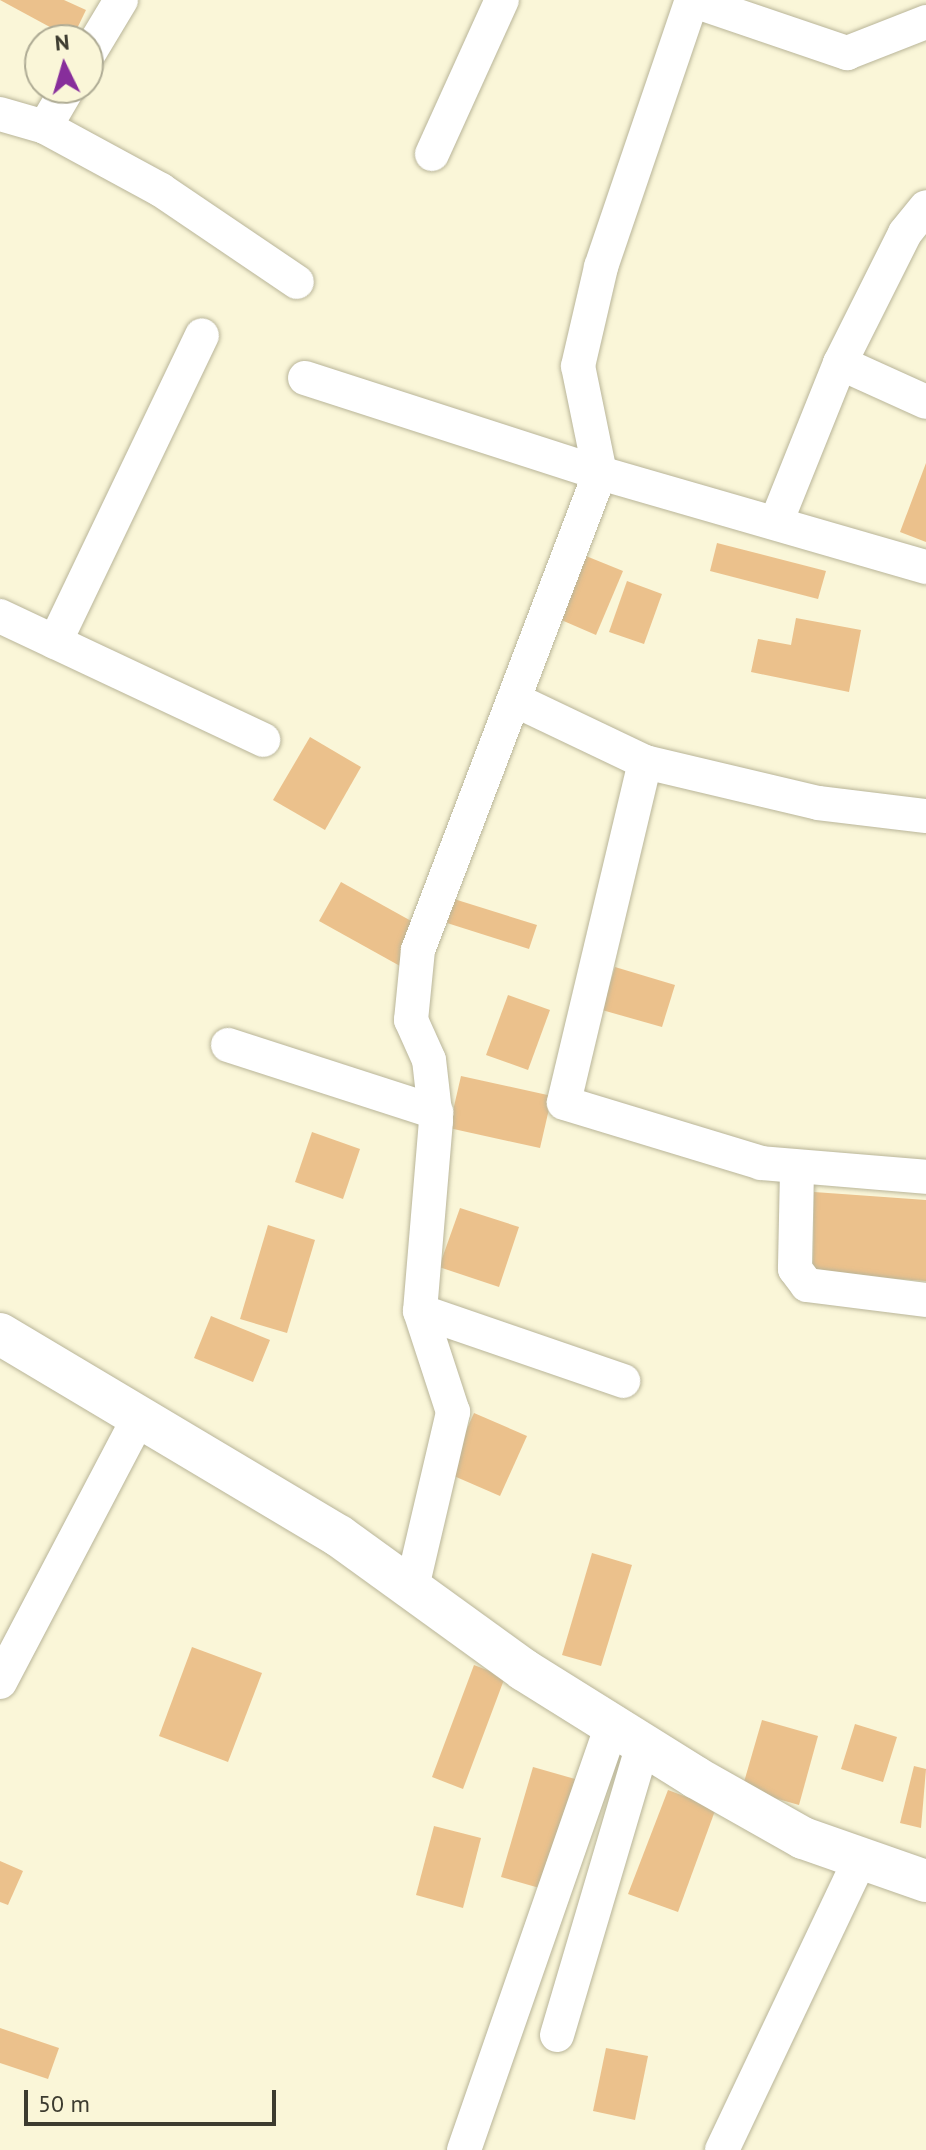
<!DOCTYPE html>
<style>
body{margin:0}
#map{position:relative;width:926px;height:2150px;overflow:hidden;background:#faf6d8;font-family:"PT Sans",sans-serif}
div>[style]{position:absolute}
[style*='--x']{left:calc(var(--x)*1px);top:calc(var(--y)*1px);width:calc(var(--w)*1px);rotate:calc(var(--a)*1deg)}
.building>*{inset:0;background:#ebc18c}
.roads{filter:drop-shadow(0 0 2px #b9b599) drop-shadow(0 0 2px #b9b599)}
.minor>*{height:34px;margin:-17px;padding:0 17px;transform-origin:17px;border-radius:17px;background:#fff}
.tertiary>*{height:42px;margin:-21px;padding:0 21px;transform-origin:21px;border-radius:21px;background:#fff}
span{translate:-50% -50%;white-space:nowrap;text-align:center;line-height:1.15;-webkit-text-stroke:7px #faf6d8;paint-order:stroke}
.north{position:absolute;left:24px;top:24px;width:80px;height:80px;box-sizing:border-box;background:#faf6d8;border:2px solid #aeab94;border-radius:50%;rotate:355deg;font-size:22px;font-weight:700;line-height:32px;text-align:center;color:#3c3b2f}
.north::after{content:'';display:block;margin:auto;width:28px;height:36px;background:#872e9b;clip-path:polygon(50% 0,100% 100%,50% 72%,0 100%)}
.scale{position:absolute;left:24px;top:2090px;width:252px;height:36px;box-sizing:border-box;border:4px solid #3c3b2f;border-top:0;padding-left:10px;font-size:24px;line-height:28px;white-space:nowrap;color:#3c3b2f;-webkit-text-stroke:6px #faf6d8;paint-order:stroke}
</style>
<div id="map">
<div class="building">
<i style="clip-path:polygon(0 0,64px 0,86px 10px,72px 39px)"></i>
<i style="clip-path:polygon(926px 463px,926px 542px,900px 532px)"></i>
<i style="clip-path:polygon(717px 543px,826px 571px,818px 599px,710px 571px)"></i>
<i style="clip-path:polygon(586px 556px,623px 571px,596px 635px,559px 619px)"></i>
<i style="clip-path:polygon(627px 581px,662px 594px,644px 644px,609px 632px)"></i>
<i style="clip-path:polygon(796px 618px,861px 630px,849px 692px,751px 672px,758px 639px,791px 645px)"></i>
<i style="clip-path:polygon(310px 737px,361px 767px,325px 830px,273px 800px)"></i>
<i style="clip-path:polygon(341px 882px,422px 927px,400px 966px,319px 921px)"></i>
<i style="clip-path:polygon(454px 899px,537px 925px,529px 949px,447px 923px)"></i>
<i style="clip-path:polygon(615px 967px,675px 985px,662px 1027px,602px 1010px)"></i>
<i style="clip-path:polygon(508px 995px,550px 1010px,528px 1070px,486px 1055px)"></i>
<i style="clip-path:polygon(461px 1076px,552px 1096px,540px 1148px,449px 1128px)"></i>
<i style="clip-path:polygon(312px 1132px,360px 1149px,343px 1199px,295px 1182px)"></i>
<i style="clip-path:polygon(814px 1192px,926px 1200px,926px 1281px,813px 1273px)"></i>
<i style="clip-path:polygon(460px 1208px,519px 1227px,499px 1287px,439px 1267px)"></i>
<i style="clip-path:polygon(268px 1225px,315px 1240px,287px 1333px,240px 1319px)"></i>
<i style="clip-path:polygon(211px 1316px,270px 1340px,253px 1382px,194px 1358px)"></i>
<i style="clip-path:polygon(474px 1413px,527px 1436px,500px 1496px,447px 1473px)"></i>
<i style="clip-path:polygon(592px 1553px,632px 1565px,601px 1666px,562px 1655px)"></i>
<i style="clip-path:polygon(192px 1647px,262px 1673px,228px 1762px,159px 1736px)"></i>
<i style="clip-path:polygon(474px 1665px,505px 1677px,463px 1789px,432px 1777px)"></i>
<i style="clip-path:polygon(762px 1720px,818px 1736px,799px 1805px,742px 1789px)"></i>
<i style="clip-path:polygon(855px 1724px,897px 1737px,883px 1782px,841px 1769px)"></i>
<i style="clip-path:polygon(914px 1766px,926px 1769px,921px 1828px,900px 1823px)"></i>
<i style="clip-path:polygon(533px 1767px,575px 1779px,543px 1889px,501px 1877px)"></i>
<i style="clip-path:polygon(668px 1790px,716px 1808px,678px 1912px,628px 1894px)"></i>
<i style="clip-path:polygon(434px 1826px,481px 1838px,463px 1908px,416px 1895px)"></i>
<i style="clip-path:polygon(0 1861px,23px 1871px,8px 1905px,0 1902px)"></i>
<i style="clip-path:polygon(0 2028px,59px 2048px,48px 2079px,0 2063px)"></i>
<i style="clip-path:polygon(606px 2048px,648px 2056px,635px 2120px,593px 2111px)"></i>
</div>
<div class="roads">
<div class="minor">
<i style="--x:691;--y:0;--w:165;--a:18.8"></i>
<i style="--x:847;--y:53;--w:85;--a:-21.4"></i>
<i style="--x:88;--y:55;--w:64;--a:-59"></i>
<i style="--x:0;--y:114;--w:47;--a:16.1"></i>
<i style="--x:45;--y:127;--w:132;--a:28.5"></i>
<i style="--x:161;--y:190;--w:164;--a:34.1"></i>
<i style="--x:45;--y:127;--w:45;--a:-59.5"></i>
<i style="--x:432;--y:154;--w:169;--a:-65.6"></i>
<i style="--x:840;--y:363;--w:94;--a:24.4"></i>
<i style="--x:305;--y:378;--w:310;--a:17.9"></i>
<i style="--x:600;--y:473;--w:109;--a:-101.6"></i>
<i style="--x:578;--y:366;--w:102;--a:-76.9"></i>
<i style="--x:601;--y:267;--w:282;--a:-71.2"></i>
<i style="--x:777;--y:520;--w:169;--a:-68.1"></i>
<i style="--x:840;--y:363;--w:145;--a:-63.4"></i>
<i style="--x:905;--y:233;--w:33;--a:-51"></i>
<i style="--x:0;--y:616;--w:291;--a:25.2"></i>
<i style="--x:55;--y:642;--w:340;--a:-64.4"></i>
<i style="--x:517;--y:701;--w:142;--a:25.5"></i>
<i style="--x:645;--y:762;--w:178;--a:13.3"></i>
<i style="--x:818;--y:803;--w:109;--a:6.9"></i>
<i style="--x:645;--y:762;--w:350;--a:103.4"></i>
<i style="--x:564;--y:1103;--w:206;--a:16.9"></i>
<i style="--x:761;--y:1163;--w:166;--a:4.8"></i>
<i style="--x:228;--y:1045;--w:219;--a:17.9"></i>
<i style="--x:797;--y:1170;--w:99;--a:91.2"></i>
<i style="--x:795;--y:1269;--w:20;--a:53"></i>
<i style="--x:807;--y:1285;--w:120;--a:7.2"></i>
<i style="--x:420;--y:1311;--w:215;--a:19"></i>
<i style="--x:413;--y:1583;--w:176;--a:-76.8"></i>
<i style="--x:453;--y:1412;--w:106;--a:-108.1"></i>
<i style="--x:420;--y:1311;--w:191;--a:-85.2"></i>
<i style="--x:436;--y:1121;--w:61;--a:-96.5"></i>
<i style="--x:429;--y:1060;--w:44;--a:-114.2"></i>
<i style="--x:411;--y:1020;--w:70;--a:-84.3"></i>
<i style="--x:418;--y:950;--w:511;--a:-69.12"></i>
<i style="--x:600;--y:473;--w:339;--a:16.1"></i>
<i style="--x:0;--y:1682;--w:295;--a:-62.3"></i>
<i style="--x:557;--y:2035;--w:302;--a:-73.5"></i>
<i style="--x:464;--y:2150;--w:450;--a:-70.8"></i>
<i style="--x:722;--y:2150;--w:321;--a:-64.6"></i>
</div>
<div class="tertiary">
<i style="--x:0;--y:1334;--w:395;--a:30.8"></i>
<i style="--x:339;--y:1536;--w:228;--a:35.9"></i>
<i style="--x:524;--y:1670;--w:202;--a:32"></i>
<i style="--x:695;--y:1777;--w:124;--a:29.5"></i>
<i style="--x:803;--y:1838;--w:130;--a:19.3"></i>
</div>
</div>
<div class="north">N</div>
<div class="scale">50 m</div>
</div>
